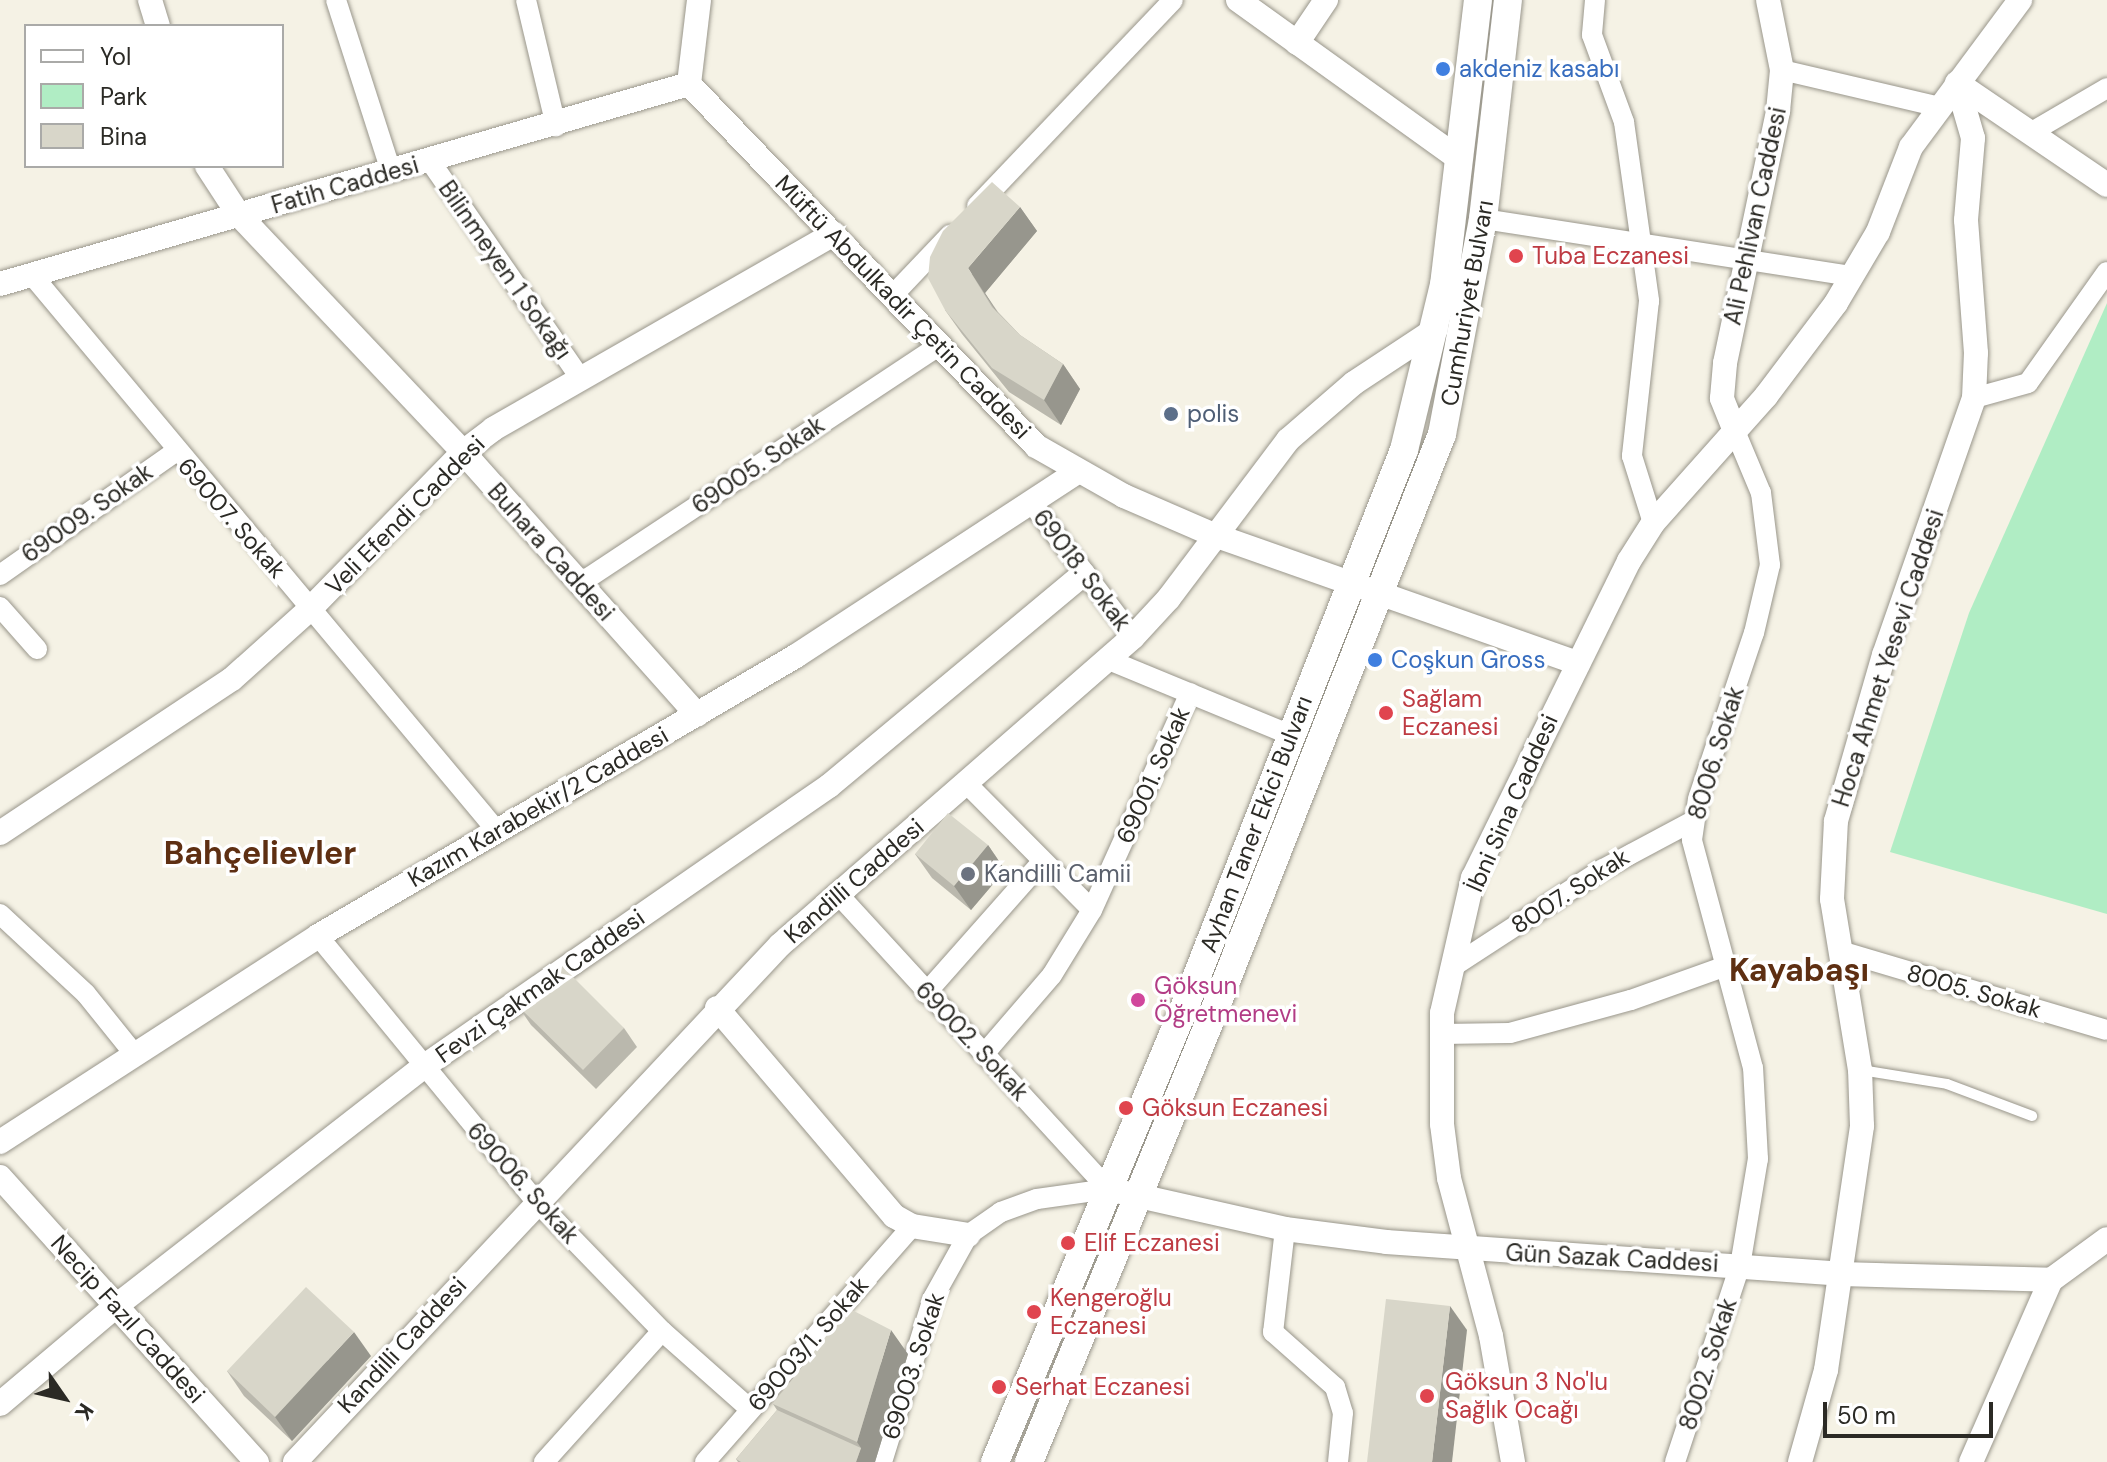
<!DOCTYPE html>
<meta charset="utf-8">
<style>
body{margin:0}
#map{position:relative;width:2107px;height:1462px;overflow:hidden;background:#f5f2e5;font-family:"DM Sans",sans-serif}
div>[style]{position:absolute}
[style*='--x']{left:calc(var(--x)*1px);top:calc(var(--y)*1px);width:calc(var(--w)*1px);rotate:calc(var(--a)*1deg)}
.green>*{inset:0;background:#b0edc4}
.roads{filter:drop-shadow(0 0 2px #99968b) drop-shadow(0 0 2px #99968b)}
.service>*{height:10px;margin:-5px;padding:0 5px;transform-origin:5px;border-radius:5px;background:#fff}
.minor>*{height:20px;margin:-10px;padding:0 10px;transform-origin:10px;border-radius:10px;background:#fff}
.tertiary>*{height:24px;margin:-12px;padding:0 12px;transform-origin:12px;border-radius:12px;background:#fff}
.secondary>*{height:28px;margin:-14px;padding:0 14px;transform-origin:14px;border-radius:14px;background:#fff}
.wall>*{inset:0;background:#bab8ad}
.shaded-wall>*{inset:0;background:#97968d}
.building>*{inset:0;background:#d8d6c9}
.dots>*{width:22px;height:22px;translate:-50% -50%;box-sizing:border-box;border:4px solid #fff;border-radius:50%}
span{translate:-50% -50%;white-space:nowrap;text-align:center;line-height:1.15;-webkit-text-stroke:7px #fff;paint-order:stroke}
.shop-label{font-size:24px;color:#366cbe}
.left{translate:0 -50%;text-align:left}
.street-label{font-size:24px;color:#2b2a25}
.health-label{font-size:24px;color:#be3a42}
.service-label{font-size:24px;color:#4e5e75}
.worship-label{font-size:24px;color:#5b616d}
.hotel-label{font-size:24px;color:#b23c85}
.district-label{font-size:32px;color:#5e2f12;font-weight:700}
.legend{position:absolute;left:24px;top:24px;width:260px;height:144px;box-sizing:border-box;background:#fff;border:2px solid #aaaaa8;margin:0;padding:10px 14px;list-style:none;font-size:24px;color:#2b2a25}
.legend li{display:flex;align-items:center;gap:16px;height:40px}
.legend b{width:40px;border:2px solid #aaaaa8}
.north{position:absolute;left:24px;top:1358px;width:80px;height:80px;-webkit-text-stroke:6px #fff;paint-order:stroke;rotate:124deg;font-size:22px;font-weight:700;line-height:32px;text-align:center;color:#2b2a25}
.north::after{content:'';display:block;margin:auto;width:28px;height:36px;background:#2b2a25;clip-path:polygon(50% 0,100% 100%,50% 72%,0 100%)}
.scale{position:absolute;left:1823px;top:1402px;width:170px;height:36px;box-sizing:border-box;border:4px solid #2b2a25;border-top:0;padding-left:10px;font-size:24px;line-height:28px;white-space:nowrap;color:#2b2a25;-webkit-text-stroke:6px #fff;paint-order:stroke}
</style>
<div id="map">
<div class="green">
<i style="clip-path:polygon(2107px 303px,2107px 914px,1890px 852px,1969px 613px)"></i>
</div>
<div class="roads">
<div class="service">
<i style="--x:1861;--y:1070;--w:87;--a:9.2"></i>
<i style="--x:1947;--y:1084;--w:91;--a:20.6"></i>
</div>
<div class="minor">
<i style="--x:336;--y:0;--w:180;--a:72.2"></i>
<i style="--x:526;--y:0;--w:130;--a:76.6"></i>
<i style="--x:1595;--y:0;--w:35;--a:95"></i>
<i style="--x:1592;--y:35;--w:93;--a:69.8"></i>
<i style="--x:1624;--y:122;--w:181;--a:82"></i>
<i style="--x:1649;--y:301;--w:156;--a:96.3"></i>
<i style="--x:1632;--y:456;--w:70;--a:72.6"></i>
<i style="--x:1782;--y:70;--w:162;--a:13.2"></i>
<i style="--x:2030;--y:133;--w:89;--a:-30.3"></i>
<i style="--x:430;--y:161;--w:265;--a:55.3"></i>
<i style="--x:977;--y:206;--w:284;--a:-46.4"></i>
<i style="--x:1483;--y:219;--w:373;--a:8.8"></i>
<i style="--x:32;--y:275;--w:725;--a:50.09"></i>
<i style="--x:893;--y:295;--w:83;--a:-46.5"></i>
<i style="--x:1974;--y:398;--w:56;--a:-15.5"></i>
<i style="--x:2028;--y:383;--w:136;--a:-54.6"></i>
<i style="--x:1031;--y:502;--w:169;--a:52.9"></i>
<i style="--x:0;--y:575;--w:214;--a:-35.1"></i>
<i style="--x:579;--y:584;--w:429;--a:-33.5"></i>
<i style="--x:0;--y:607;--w:56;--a:48.6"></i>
<i style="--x:1109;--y:660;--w:197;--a:22.4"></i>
<i style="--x:967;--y:784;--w:177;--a:45.2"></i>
<i style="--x:837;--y:893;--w:401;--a:47.5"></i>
<i style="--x:0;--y:914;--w:117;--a:42.9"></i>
<i style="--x:86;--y:994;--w:78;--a:51.2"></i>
<i style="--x:318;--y:936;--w:343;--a:50.6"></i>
<i style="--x:536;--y:1201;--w:181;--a:45.9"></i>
<i style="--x:662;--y:1331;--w:118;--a:41.6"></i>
<i style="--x:1840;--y:951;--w:278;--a:16.5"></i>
<i style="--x:1451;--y:968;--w:181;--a:-33.1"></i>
<i style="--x:1603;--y:869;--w:102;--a:-28.1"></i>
<i style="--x:926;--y:993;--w:175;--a:-48.5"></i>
<i style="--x:1441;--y:1034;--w:69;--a:-0.8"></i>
<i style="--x:1510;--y:1033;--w:125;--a:-15.3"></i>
<i style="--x:1631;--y:1000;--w:98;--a:-19.7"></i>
<i style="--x:984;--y:1054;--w:104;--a:-49.3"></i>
<i style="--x:1052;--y:975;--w:76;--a:-58.4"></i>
<i style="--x:1092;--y:910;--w:238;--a:-65.7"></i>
<i style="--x:1285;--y:1229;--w:104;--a:96.6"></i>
<i style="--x:1273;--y:1332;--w:83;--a:41.6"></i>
<i style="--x:1335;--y:1387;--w:27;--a:73"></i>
<i style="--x:1343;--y:1413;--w:49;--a:95.8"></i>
<i style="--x:544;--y:1462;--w:176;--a:-48"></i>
<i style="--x:705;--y:1462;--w:314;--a:-48.7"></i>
<i style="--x:882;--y:1462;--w:172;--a:-72.7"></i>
<i style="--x:933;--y:1298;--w:72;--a:-60.9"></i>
<i style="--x:968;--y:1235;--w:40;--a:-34.9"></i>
<i style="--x:1001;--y:1212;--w:38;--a:-20"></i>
<i style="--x:1037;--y:1199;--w:72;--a:-8"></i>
<i style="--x:1675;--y:1462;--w:206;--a:-71.7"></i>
<i style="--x:1740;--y:1266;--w:109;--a:-80.5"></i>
<i style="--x:1758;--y:1159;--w:91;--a:-93.1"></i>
<i style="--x:1753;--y:1068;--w:236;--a:-105"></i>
<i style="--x:1692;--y:840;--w:41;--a:-81.7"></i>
<i style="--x:1698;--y:799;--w:175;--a:-71.4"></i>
<i style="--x:1754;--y:633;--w:70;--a:-76.8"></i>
<i style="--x:1770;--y:565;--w:73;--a:-97.1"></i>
<i style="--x:1761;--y:493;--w:67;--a:-112.8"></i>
</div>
<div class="tertiary">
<i style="--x:150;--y:0;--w:27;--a:73"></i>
<i style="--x:699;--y:0;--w:85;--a:96.8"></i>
<i style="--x:689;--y:84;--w:501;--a:46.21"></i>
<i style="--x:1036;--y:446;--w:101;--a:29.6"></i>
<i style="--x:1124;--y:496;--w:98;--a:23.4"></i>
<i style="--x:1214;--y:535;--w:386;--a:19.4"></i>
<i style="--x:1238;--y:0;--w:272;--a:35.7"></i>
<i style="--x:1297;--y:43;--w:52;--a:-56"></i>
<i style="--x:207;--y:166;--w:59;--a:56.9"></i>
<i style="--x:239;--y:215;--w:326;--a:46.6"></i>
<i style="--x:463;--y:452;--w:352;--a:48.3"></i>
<i style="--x:0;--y:284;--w:717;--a:-16.19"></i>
<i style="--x:1735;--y:431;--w:35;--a:-112"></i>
<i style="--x:1722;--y:398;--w:35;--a:-85"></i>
<i style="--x:1725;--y:363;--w:258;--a:-78.1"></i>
<i style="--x:1778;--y:111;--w:41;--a:-84.4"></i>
<i style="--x:1782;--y:70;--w:71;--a:-101.3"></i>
<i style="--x:0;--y:833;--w:278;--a:-33.6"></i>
<i style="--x:232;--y:679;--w:105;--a:-41.9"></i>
<i style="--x:310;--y:609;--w:219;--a:-45.7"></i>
<i style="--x:463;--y:452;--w:38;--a:-37"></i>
<i style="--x:493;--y:429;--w:393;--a:-29.8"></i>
<i style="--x:717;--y:1008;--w:273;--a:49.6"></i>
<i style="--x:894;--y:1216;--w:21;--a:29"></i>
<i style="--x:912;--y:1226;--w:57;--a:9.1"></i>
<i style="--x:0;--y:1142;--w:379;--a:-32.9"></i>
<i style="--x:318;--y:936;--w:554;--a:-30.36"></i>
<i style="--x:796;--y:656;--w:336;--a:-33.2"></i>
<i style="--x:0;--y:1177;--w:384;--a:48"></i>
<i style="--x:1108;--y:1189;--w:181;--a:12.7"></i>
<i style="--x:1285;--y:1229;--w:102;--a:7.3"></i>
<i style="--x:1386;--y:1242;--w:456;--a:4"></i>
<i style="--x:1841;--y:1274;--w:210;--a:1.6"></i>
<i style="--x:2051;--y:1280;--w:69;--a:-36.2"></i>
<i style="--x:0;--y:1404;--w:152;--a:-40.2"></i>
<i style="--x:116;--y:1306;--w:389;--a:-37.9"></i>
<i style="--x:423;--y:1067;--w:494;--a:-34.7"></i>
<i style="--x:829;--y:786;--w:331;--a:-39.8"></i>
<i style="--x:295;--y:1462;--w:709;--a:-46.83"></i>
<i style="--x:780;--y:945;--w:468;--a:-41.1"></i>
<i style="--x:1133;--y:637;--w:53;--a:-47.3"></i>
<i style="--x:1169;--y:598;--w:198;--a:-53"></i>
<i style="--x:1288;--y:440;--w:87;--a:-40.8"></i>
<i style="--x:1354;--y:383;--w:98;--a:-33.4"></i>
<i style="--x:1513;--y:1462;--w:128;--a:-99.9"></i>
<i style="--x:1491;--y:1336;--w:163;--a:-104.9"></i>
<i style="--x:1449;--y:1178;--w:54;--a:-97.4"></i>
<i style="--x:1442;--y:1124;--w:111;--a:-90"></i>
<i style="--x:1442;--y:1013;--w:139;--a:-77.1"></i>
<i style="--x:1473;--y:878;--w:353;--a:-63.8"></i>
<i style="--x:1629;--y:561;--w:45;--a:-57.7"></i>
<i style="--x:1653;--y:523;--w:170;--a:-48.3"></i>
<i style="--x:1766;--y:396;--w:116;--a:-53"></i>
<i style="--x:1836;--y:303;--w:82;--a:-59.4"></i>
<i style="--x:1878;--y:232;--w:91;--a:-68.8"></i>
<i style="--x:1911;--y:147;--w:183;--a:-53.4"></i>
<i style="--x:1800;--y:1462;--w:96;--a:-74.2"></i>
<i style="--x:1826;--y:1370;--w:247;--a:-81.6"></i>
<i style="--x:1862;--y:1126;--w:56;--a:-92"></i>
<i style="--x:1860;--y:1070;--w:173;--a:-99.3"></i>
<i style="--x:1832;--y:899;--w:78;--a:-87.1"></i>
<i style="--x:1836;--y:821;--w:173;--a:-73.9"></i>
<i style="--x:1884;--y:655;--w:272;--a:-70.7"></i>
<i style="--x:1974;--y:398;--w:45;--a:-87.5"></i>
<i style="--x:1976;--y:353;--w:133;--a:-94.3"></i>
<i style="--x:1966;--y:220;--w:82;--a:-85.1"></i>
<i style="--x:1973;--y:138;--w:57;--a:-106.2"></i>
<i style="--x:1957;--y:83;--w:181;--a:34.2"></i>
<i style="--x:1971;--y:1462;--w:199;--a:-66.3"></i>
</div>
<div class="secondary">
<i style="--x:995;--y:1462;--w:505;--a:-67.4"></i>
<i style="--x:1189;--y:996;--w:587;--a:-68.51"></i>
<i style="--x:1404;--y:450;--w:170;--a:-76.4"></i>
<i style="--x:1444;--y:285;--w:287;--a:-83.2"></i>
<i style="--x:1029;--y:1462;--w:506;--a:-67.69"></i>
<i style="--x:1221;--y:994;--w:602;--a:-68.46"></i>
<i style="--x:1442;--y:434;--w:219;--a:-79.2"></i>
<i style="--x:1483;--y:219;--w:220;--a:-83.5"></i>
</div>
</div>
<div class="wall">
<i style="clip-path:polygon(1020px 207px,1037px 231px,985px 293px,998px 312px,1020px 335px,1063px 364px,1080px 389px,1061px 425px,1009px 392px,962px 334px,945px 310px)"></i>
<i style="clip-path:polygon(988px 845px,1005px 870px,971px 910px,932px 878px,915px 854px)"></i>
<i style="clip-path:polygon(518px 1006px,624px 1028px,637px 1047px,596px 1089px,531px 1025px)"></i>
<i style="clip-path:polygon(908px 1354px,875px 1462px,738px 1462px,736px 1459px,777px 1410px,773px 1404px)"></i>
<i style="clip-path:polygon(371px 1356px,292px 1441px,244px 1396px,227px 1371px)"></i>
</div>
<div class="shaded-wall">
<i style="clip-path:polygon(1020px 207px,1037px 231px,985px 293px,1009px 331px,968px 268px)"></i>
<i style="clip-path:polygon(1063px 364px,1080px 389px,1061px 425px,1044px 400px)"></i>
<i style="clip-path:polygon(988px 845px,1005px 870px,971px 910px,954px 886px)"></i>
<i style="clip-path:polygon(1450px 1306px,1467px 1330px,1452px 1462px,1432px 1462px)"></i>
<i style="clip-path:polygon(891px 1330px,908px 1354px,875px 1462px,856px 1462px,861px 1448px,857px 1442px)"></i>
<i style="clip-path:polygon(354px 1332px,371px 1356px,292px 1441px,275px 1417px)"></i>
</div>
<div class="building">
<i style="clip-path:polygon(992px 182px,1020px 207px,968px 268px,992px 307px,1020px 335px,1063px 364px,1044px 400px,992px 368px,945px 310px,928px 278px,930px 257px,943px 231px)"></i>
<i style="clip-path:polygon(948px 813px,988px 845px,954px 886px,915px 854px)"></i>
<i style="clip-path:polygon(560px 964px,624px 1028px,583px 1070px,518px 1006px)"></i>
<i style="clip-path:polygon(306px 1287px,354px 1332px,275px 1417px,227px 1371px)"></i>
<i style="clip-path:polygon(1386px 1299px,1450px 1306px,1432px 1462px,1367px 1462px)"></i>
<i style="clip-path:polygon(848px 1308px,891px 1330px,857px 1442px,773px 1404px)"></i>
<i style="clip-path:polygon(777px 1410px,861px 1448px,856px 1462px,741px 1462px,736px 1459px)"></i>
</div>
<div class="dots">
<i style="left:1443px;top:69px;background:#3f7fe0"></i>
<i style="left:1516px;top:256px;background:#e0444e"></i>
<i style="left:1171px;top:414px;background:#5c6f8a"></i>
<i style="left:1375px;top:660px;background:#3f7fe0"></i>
<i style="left:1386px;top:713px;background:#e0444e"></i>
<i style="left:968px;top:874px;background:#6b7280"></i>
<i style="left:1138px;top:1000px;background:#d1479c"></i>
<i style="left:1126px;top:1108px;background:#e0444e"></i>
<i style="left:1068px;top:1243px;background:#e0444e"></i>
<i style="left:1034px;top:1312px;background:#e0444e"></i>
<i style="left:999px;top:1387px;background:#e0444e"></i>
<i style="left:1427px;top:1396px;background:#e0444e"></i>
</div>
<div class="shop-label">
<span class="left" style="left:1459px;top:69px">akdeniz kasabı</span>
<span class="left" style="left:1391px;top:660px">Coşkun Gross</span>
</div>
<div class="street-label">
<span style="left:345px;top:185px;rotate:-16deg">Fatih Caddesi</span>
<span style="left:1755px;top:216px;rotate:-78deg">Ali Pehlivan Caddesi</span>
<span style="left:505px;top:270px;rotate:55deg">Bilinmeyen 1 Sokağı</span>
<span style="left:1467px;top:303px;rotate:-80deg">Cumhuriyet Bulvarı</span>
<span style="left:903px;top:307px;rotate:46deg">Müftü Abdulkadir Çetin Caddesi</span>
<span style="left:758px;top:465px;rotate:-34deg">69005. Sokak</span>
<span style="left:87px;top:513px;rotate:-35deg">69009. Sokak</span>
<span style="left:405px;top:515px;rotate:-45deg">Veli Efendi Caddesi</span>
<span style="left:232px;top:518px;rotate:49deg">69007. Sokak</span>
<span style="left:551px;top:552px;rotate:48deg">Buhara Caddesi</span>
<span style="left:1082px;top:570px;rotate:53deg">69018. Sokak</span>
<span style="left:1888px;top:658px;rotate:-72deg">Hoca Ahmet Yesevi Caddesi</span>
<span style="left:1716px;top:753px;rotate:-73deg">8006. Sokak</span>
<span style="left:1153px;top:775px;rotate:-66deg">69001. Sokak</span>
<span style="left:1512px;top:803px;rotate:-66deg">İbni Sina Caddesi</span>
<span style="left:538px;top:807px;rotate:-30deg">Kazım Karabekir/2 Caddesi</span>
<span style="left:1256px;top:824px;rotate:-69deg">Ayhan Taner Ekici Bulvarı</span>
<span style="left:854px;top:881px;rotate:-41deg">Kandilli Caddesi</span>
<span style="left:1570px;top:891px;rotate:-33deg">8007. Sokak</span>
<span style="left:540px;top:986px;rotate:-35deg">Fevzi Çakmak Caddesi</span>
<span style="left:1974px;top:991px;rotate:16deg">8005. Sokak</span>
<span style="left:972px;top:1041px;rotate:47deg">69002. Sokak</span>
<span style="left:523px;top:1183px;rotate:48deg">69006. Sokak</span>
<span style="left:1612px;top:1258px;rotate:3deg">Gün Sazak Caddesi</span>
<span style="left:128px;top:1319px;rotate:48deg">Necip Fazıl Caddesi</span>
<span style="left:808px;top:1344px;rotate:-49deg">69003/1. Sokak</span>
<span style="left:402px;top:1345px;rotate:-47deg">Kandilli Caddesi</span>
<span style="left:1708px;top:1364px;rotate:-72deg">8002. Sokak</span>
<span style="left:913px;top:1366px;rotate:-72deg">69003. Sokak</span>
</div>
<div class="health-label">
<span class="left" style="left:1532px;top:256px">Tuba Eczanesi</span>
<span class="left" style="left:1402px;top:713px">Sağlam<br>Eczanesi</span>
<span class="left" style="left:1142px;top:1108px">Göksun Eczanesi</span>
<span class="left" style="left:1084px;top:1243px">Elif Eczanesi</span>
<span class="left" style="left:1050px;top:1312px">Kengeroğlu<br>Eczanesi</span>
<span class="left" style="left:1445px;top:1396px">Göksun 3 No'lu<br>Sağlık Ocağı</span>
<span class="left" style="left:1015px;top:1387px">Serhat Eczanesi</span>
</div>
<div class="service-label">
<span class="left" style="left:1187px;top:414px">polis</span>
</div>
<div class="worship-label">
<span class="left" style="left:984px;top:874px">Kandilli Camii</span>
</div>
<div class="hotel-label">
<span class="left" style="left:1154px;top:1000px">Göksun<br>Öğretmenevi</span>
</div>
<div class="district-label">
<span style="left:260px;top:853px">Bahçelievler</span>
<span style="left:1799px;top:970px">Kayabaşı</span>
</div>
<ul class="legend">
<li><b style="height:10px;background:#fff"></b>Yol</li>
<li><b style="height:22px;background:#b0edc4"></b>Park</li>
<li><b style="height:22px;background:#d8d6c9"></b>Bina</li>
</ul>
<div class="north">K</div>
<div class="scale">50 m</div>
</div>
